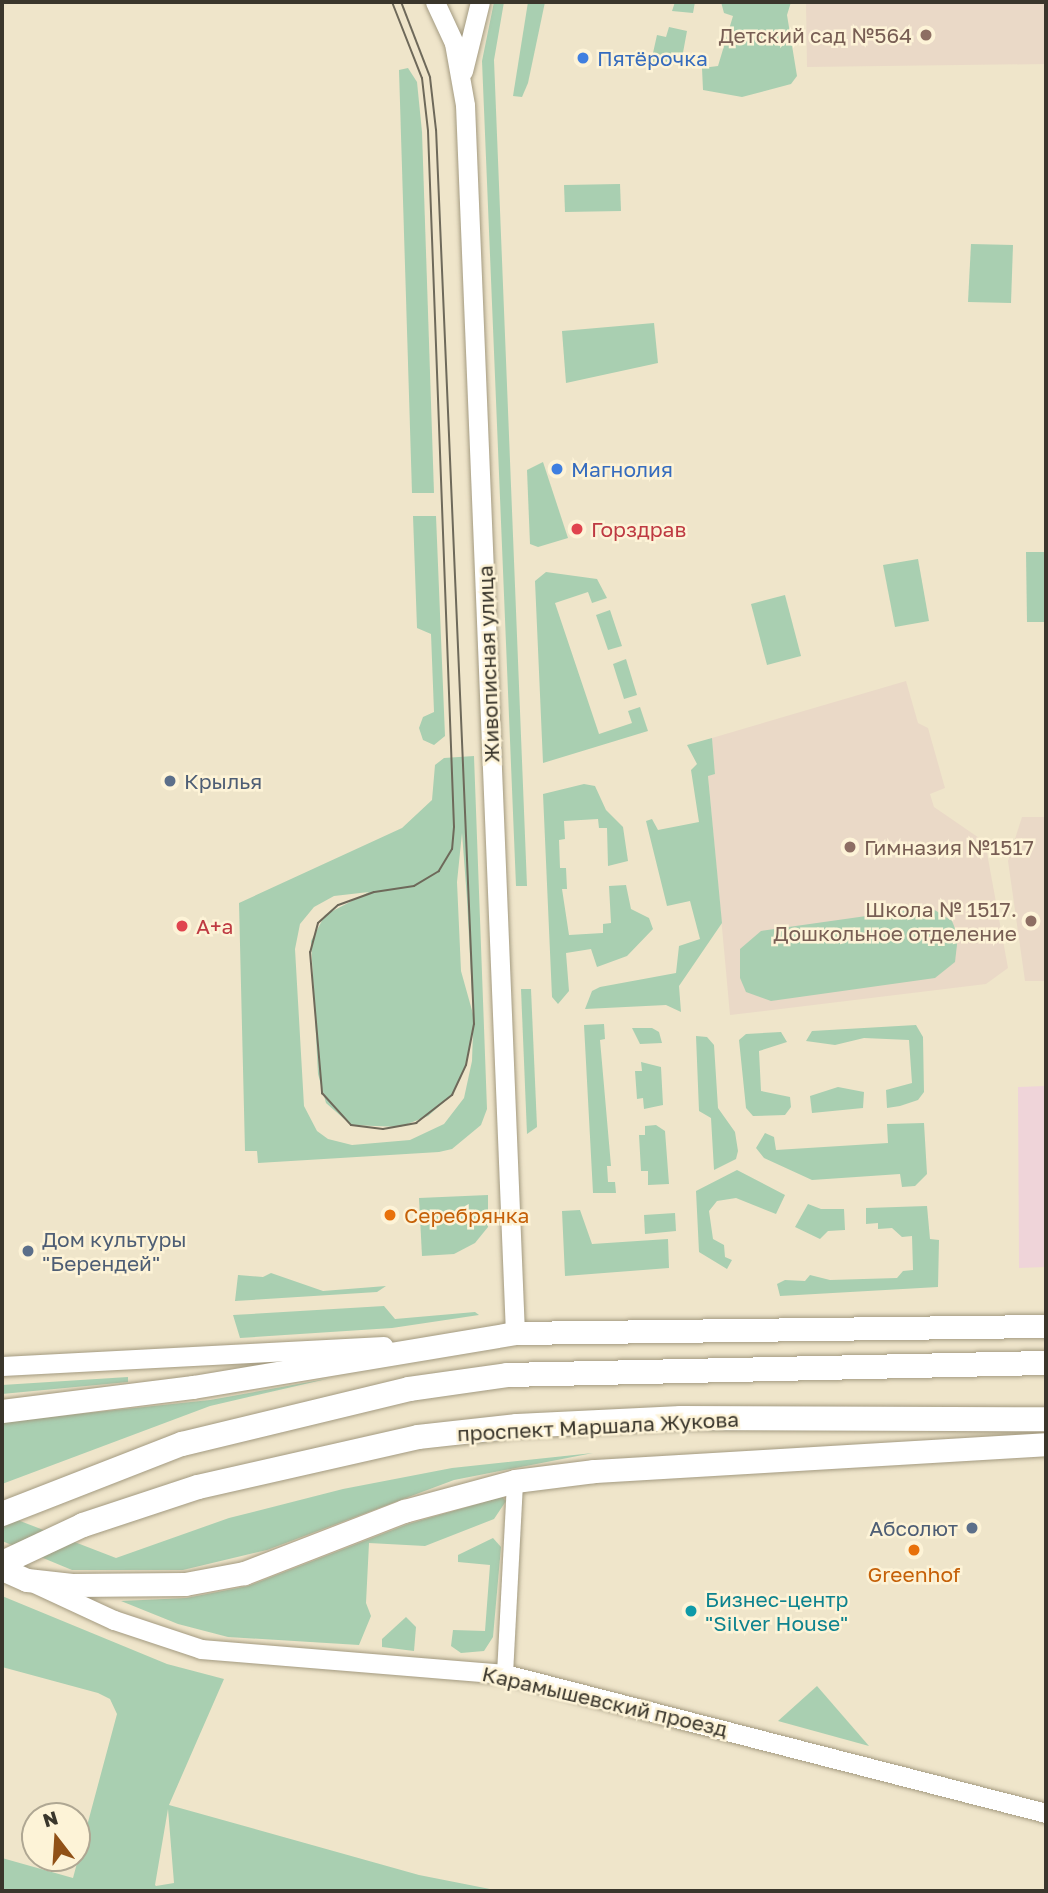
<!DOCTYPE html>
<meta charset="utf-8">
<style>
body{margin:0}
#map{position:relative;width:1048px;height:1893px;overflow:hidden;background:#efe5ca;font-family:"Golos Text",sans-serif}
div>[style]{position:absolute}
[style*='--x']{left:calc(var(--x)*1px);top:calc(var(--y)*1px);width:calc(var(--w)*1px);rotate:calc(var(--a)*1deg)}
.education>*{inset:0;background:#ead9c7}
.medical>*{inset:0;background:#efd4d9}
.green>*{inset:0;background:#a9cfb1}
.roads{filter:drop-shadow(0 0 2px #a39a80) drop-shadow(0 0 2px #a39a80)}
.minor>*{height:16px;margin:-8px;padding:0 8px;transform-origin:8px;border-radius:8px;background:#fff}
.tertiary>*{height:19px;margin:-9.5px;padding:0 9.5px;transform-origin:9.5px;border-radius:9.5px;background:#fff}
.secondary>*{height:23px;margin:-11.5px;padding:0 11.5px;transform-origin:11.5px;border-radius:11.5px;background:#fff}
.primary>*{height:24px;margin:-12px;padding:0 12px;transform-origin:12px;border-radius:12px;background:#fff}
.tram>*{height:2px;margin:-1px;padding:0 1px;transform-origin:1px;border-radius:1px;background:#6e695a}
.dots>*{width:19px;height:19px;translate:-50% -50%;box-sizing:border-box;border:4px solid #fdf3d7;border-radius:50%}
span{translate:-50% -50%;white-space:nowrap;text-align:center;line-height:1.15;-webkit-text-stroke:5px #fdf3d7;paint-order:stroke}
.education-label{font-size:21px;color:#785e54}
.right{translate:-100% -50%;text-align:right}
.left{translate:0 -50%;text-align:left}
.shop-label{font-size:21px;color:#366cbe}
.health-label{font-size:21px;color:#be3a42}
.street-label{font-size:21px;color:#3a362c}
.service-label{font-size:21px;color:#4e5e75}
.food-label{font-size:21px;color:#c56008}
.culture-label{font-size:21px;color:#0d838f}
.frame{position:absolute;inset:0;border:4px solid #3a362c;pointer-events:none}
.north{position:absolute;left:21px;top:1802px;width:70px;height:70px;box-sizing:border-box;background:#fdf3d7;border:2px solid #afa793;border-radius:50%;rotate:343deg;font-size:19px;font-weight:700;line-height:28px;text-align:center;color:#3a362c}
.north::after{content:'';display:block;margin:auto;width:24px;height:32px;background:#905117;clip-path:polygon(50% 0,100% 100%,50% 72%,0 100%)}
</style>
<div id="map">
<div class="education">
<i style="clip-path:polygon(806px 2px,1046px 2px,1046px 64px,807px 67px)"></i>
<i style="clip-path:polygon(906px 681px,918px 723px,928px 728px,945px 788px,930px 794px,934px 807px,985px 842px,1008px 968px,986px 984px,730px 1015px,708px 775px,715px 774px,712px 738px)"></i>
<i style="clip-path:polygon(1022px 817px,1046px 817px,1046px 981px,1025px 981px,1008px 861px)"></i>
</div>
<div class="medical">
<i style="clip-path:polygon(1046px 1086px,1046px 1267px,1019px 1268px,1018px 1087px)"></i>
</div>
<div class="green">
<i style="clip-path:polygon(494px 2px,504px 2px,494px 60px,527px 886px,516px 886px,482px 61px)"></i>
<i style="clip-path:polygon(528px 2px,545px 2px,528px 83px,522px 97px,513px 96px)"></i>
<i style="clip-path:polygon(675px 2px,695px 2px,693px 13px,672px 11px)"></i>
<i style="clip-path:polygon(721px 2px,791px 2px,787px 15px,797px 76px,791px 84px,742px 97px,703px 90px,702px 68px,718px 66px,733px 16px,724px 13px)"></i>
<i style="clip-path:polygon(669px 27px,687px 31px,682px 58px,671px 66px,651px 62px,657px 35px,666px 37px)"></i>
<i style="clip-path:polygon(408px 68px,417px 82px,422px 132px,434px 493px,412px 493px,399px 70px)"></i>
<i style="clip-path:polygon(620px 184px,621px 211px,565px 212px,564px 185px)"></i>
<i style="clip-path:polygon(971px 244px,1013px 245px,1011px 303px,968px 302px)"></i>
<i style="clip-path:polygon(654px 323px,658px 363px,566px 383px,562px 331px)"></i>
<i style="clip-path:polygon(543px 462px,568px 538px,538px 547px,530px 544px,527px 470px)"></i>
<i style="clip-path:polygon(413px 516px,436px 516px,445px 736px,434px 745px,423px 740px,419px 728px,423px 717px,434px 712px,431px 634px,417px 628px)"></i>
<i style="clip-path:polygon(1026px 552px,1046px 552px,1046px 622px,1027px 622px)"></i>
<i style="clip-path:polygon(918px 559px,929px 621px,895px 627px,883px 565px)"></i>
<i style="clip-path:polygon(546px 572px,597px 579px,607px 598px,592px 603px,588px 592px,555px 603px,599px 734px,632px 723px,628px 711px,640px 707px,648px 731px,543px 763px,535px 581px)"></i>
<i style="clip-path:polygon(785px 595px,801px 656px,767px 665px,751px 604px)"></i>
<i style="clip-path:polygon(610px 610px,622px 646px,608px 650px,596px 615px)"></i>
<i style="clip-path:polygon(626px 659px,637px 695px,624px 699px,613px 664px)"></i>
<i style="clip-path:polygon(712px 738px,715px 774px,708px 776px,722px 923px,679px 986px,681px 1012px,666px 1005px,585px 1009px,592px 991px,600px 987px,676px 973px,679px 946px,700px 939px,690px 901px,667px 906px,646px 821px,652px 819px,658px 830px,699px 822px,691px 770px,697px 764px,687px 745px)"></i>
<i style="clip-path:polygon(evenodd,474px 756px,487px 1109px,481px 1125px,452px 1149px,439px 1152px,258px 1163px,257px 1151px,245px 1151px,239px 903px,402px 828px,432px 800px,435px 765px,444px 758px,474px 756px,462px 833px,467px 899px,473px 1014px,461px 971px,457px 882px,462px 833px,474px 756px,369px 892px,325px 915px,311px 941px,318px 1074px,326px 1103px,351px 1125px,400px 1127px,428px 1116px,452px 1095px,466px 1065px,473px 1031px,472px 1061px,464px 1098px,444px 1124px,410px 1140px,352px 1145px,328px 1139px,317px 1131px,304px 1106px,295px 949px,300px 924px,314px 907px,334px 896px,369px 892px)"></i>
<i style="clip-path:polygon(584px 784px,595px 786px,606px 810px,623px 827px,628px 861px,608px 866px,607px 828px,599px 828px,598px 819px,564px 821px,565px 839px,559px 840px,560px 868px,566px 868px,567px 889px,562px 889px,569px 935px,603px 933px,603px 924px,611px 923px,609px 886px,626px 885px,631px 909px,649px 918px,653px 929px,627px 956px,597px 967px,591px 949px,566px 953px,569px 991px,558px 1004px,552px 997px,543px 794px)"></i>
<i style="clip-path:polygon(930px 907px,952px 921px,958px 936px,955px 962px,935px 978px,771px 1001px,746px 992px,740px 978px,740px 949px,761px 931px)"></i>
<i style="clip-path:polygon(521px 989px,531px 989px,537px 1127px,527px 1134px)"></i>
<i style="clip-path:polygon(604px 1024px,605px 1039px,600px 1040px,611px 1166px,607px 1166px,608px 1182px,615px 1182px,616px 1193px,593px 1193px,584px 1025px)"></i>
<i style="clip-path:polygon(916px 1025px,923px 1037px,924px 1092px,918px 1100px,900px 1106px,887px 1108px,886px 1090px,912px 1083px,909px 1040px,864px 1038px,835px 1045px,806px 1041px,812px 1031px)"></i>
<i style="clip-path:polygon(632px 1028px,652px 1028px,659px 1032px,662px 1043px,640px 1044px)"></i>
<i style="clip-path:polygon(781px 1032px,787px 1042px,759px 1051px,761px 1091px,790px 1097px,791px 1107px,785px 1115px,753px 1116px,746px 1108px,739px 1040px,746px 1034px)"></i>
<i style="clip-path:polygon(696px 1036px,707px 1037px,714px 1045px,718px 1108px,735px 1132px,738px 1151px,736px 1159px,714px 1170px,711px 1118px,699px 1111px)"></i>
<i style="clip-path:polygon(641px 1062px,661px 1067px,663px 1105px,644px 1109px,643px 1098px,637px 1099px,635px 1071px,642px 1071px)"></i>
<i style="clip-path:polygon(838px 1087px,864px 1092px,863px 1108px,812px 1113px,810px 1096px)"></i>
<i style="clip-path:polygon(924px 1123px,927px 1174px,915px 1186px,902px 1187px,900px 1174px,812px 1180px,764px 1158px,756px 1148px,765px 1133px,774px 1137px,776px 1150px,888px 1143px,887px 1124px)"></i>
<i style="clip-path:polygon(656px 1125px,665px 1131px,669px 1184px,648px 1185px,648px 1171px,641px 1171px,639px 1135px,645px 1135px,645px 1126px)"></i>
<i style="clip-path:polygon(737px 1170px,785px 1195px,776px 1214px,736px 1198px,717px 1201px,709px 1211px,713px 1239px,724px 1245px,725px 1257px,732px 1260px,727px 1269px,699px 1252px,696px 1191px)"></i>
<i style="clip-path:polygon(488px 1195px,488px 1227px,475px 1243px,454px 1254px,422px 1256px,419px 1198px)"></i>
<i style="clip-path:polygon(808px 1204px,821px 1209px,844px 1209px,845px 1230px,828px 1231px,820px 1239px,795px 1227px)"></i>
<i style="clip-path:polygon(927px 1206px,930px 1239px,939px 1240px,938px 1287px,780px 1296px,777px 1284px,785px 1280px,805px 1281px,810px 1275px,830px 1280px,897px 1278px,903px 1271px,913px 1270px,912px 1236px,902px 1237px,892px 1228px,878px 1229px,878px 1223px,866px 1224px,866px 1208px)"></i>
<i style="clip-path:polygon(580px 1210px,592px 1244px,668px 1239px,669px 1268px,565px 1276px,562px 1211px)"></i>
<i style="clip-path:polygon(675px 1213px,676px 1231px,645px 1234px,644px 1215px)"></i>
<i style="clip-path:polygon(271px 1273px,323px 1291px,386px 1286px,377px 1292px,235px 1301px,238px 1275px,263px 1277px)"></i>
<i style="clip-path:polygon(384px 1306px,395px 1319px,475px 1312px,479px 1315px,392px 1328px,240px 1338px,233px 1315px)"></i>
<i style="clip-path:polygon(128px 1377px,128px 1382px,2px 1394px,2px 1385px)"></i>
<i style="clip-path:polygon(331px 1378px,210px 1406px,2px 1484px,2px 1422px,210px 1400px)"></i>
<i style="clip-path:polygon(593px 1453px,454px 1480px,267px 1550px,183px 1570px,72px 1570px,2px 1541px,2px 1514px,116px 1558px,229px 1518px,343px 1489px,452px 1468px)"></i>
<i style="clip-path:polygon(502px 1497px,506px 1501px,494px 1519px,425px 1546px,369px 1543px,366px 1603px,371px 1616px,359px 1645px,228px 1637px,178px 1624px,121px 1601px,186px 1598px,248px 1586px,408px 1524px)"></i>
<i style="clip-path:polygon(493px 1538px,501px 1547px,493px 1637px,484px 1651px,461px 1653px,451px 1646px,453px 1630px,485px 1631px,490px 1565px,458px 1562px,458px 1555px)"></i>
<i style="clip-path:polygon(evenodd,2px 1596px,167px 1664px,224px 1679px,169px 1805px,419px 1875px,500px 1891px,2px 1891px,2px 1858px,73px 1878px,117px 1714px,110px 1699px,98px 1693px,2px 1667px,2px 1596px,168px 1809px,174px 1883px,156px 1886px,155px 1885px,168px 1809px)"></i>
<i style="clip-path:polygon(406px 1617px,416px 1627px,414px 1651px,382px 1647px,382px 1639px)"></i>
<i style="clip-path:polygon(817px 1686px,869px 1746px,778px 1721px)"></i>
</div>
<div class="roads">
<div class="minor">
<i style="--x:505;--y:1674;--w:193;--a:-87"></i>
</div>
<div class="tertiary">
<i style="--x:435;--y:2;--w:45;--a:65.1"></i>
<i style="--x:454;--y:43;--w:63;--a:79.9"></i>
<i style="--x:465;--y:105;--w:1229;--a:87.67"></i>
<i style="--x:463;--y:71;--w:71;--a:-76.2"></i>
<i style="--x:2;--y:1366;--w:382;--a:-3"></i>
<i style="--x:36;--y:1584;--w:86;--a:24.8"></i>
<i style="--x:114;--y:1620;--w:92;--a:18.4"></i>
<i style="--x:201;--y:1649;--w:305;--a:4.7"></i>
<i style="--x:505;--y:1674;--w:559;--a:14.41"></i>
</div>
<div class="secondary">
<i style="--x:2;--y:1411;--w:193;--a:-7.2"></i>
<i style="--x:193;--y:1387;--w:326;--a:-9.5"></i>
<i style="--x:515;--y:1333;--w:531;--a:-0.76"></i>
<i style="--x:2;--y:1569;--w:27;--a:24"></i>
<i style="--x:27;--y:1580;--w:45;--a:6.3"></i>
<i style="--x:72;--y:1585;--w:113;--a:-0.5"></i>
<i style="--x:185;--y:1584;--w:60;--a:-10.6"></i>
<i style="--x:244;--y:1573;--w:172;--a:-21.2"></i>
<i style="--x:404;--y:1511;--w:115;--a:-15.1"></i>
<i style="--x:515;--y:1481;--w:80;--a:-7.2"></i>
<i style="--x:594;--y:1471;--w:453;--a:-3.4"></i>
</div>
<div class="primary">
<i style="--x:2;--y:1514;--w:193;--a:-21.3"></i>
<i style="--x:182;--y:1444;--w:234;--a:-13.6"></i>
<i style="--x:409;--y:1389;--w:99;--a:-8.1"></i>
<i style="--x:507;--y:1375;--w:539;--a:-1.28"></i>
<i style="--x:2;--y:1563;--w:89;--a:-25.1"></i>
<i style="--x:83;--y:1525;--w:121;--a:-18.3"></i>
<i style="--x:198;--y:1487;--w:226;--a:-12.8"></i>
<i style="--x:418;--y:1437;--w:100;--a:-6.3"></i>
<i style="--x:517;--y:1426;--w:164;--a:-2.8"></i>
<i style="--x:681;--y:1418;--w:365;--a:0.2"></i>
</div>
</div>
<div class="tram">
<i style="--x:392;--y:2;--w:82;--a:68.5"></i>
<i style="--x:422;--y:78;--w:53;--a:83.5"></i>
<i style="--x:428;--y:131;--w:696;--a:87.86"></i>
<i style="--x:454;--y:827;--w:22;--a:95"></i>
<i style="--x:452;--y:849;--w:26;--a:121"></i>
<i style="--x:439;--y:871;--w:29;--a:149"></i>
<i style="--x:414;--y:886;--w:40;--a:171.5"></i>
<i style="--x:374;--y:892;--w:38;--a:160"></i>
<i style="--x:338;--y:905;--w:27;--a:138"></i>
<i style="--x:318;--y:923;--w:30;--a:105"></i>
<i style="--x:310;--y:952;--w:142;--a:85.1"></i>
<i style="--x:322;--y:1093;--w:43;--a:47.8"></i>
<i style="--x:351;--y:1125;--w:32;--a:7"></i>
<i style="--x:383;--y:1129;--w:34;--a:-10"></i>
<i style="--x:416;--y:1123;--w:46;--a:-37.9"></i>
<i style="--x:452;--y:1095;--w:33;--a:-65"></i>
<i style="--x:466;--y:1065;--w:42;--a:-79"></i>
<i style="--x:474;--y:1024;--w:895;--a:-92.43"></i>
<i style="--x:436;--y:130;--w:53;--a:-96.5"></i>
<i style="--x:430;--y:77;--w:80;--a:-111.1"></i>
</div>
<div class="dots">
<i style="left:926px;top:35px;background:#8d6e63"></i>
<i style="left:583px;top:58px;background:#3f7fe0"></i>
<i style="left:557px;top:469px;background:#3f7fe0"></i>
<i style="left:577px;top:529px;background:#e0444e"></i>
<i style="left:170px;top:781px;background:#5c6f8a"></i>
<i style="left:850px;top:847px;background:#8d6e63"></i>
<i style="left:1031px;top:921px;background:#8d6e63"></i>
<i style="left:182px;top:926px;background:#e0444e"></i>
<i style="left:390px;top:1215px;background:#e8710a"></i>
<i style="left:28px;top:1251px;background:#5c6f8a"></i>
<i style="left:972px;top:1528px;background:#5c6f8a"></i>
<i style="left:914px;top:1550px;background:#e8710a"></i>
<i style="left:691px;top:1611px;background:#0f9aa8"></i>
</div>
<div class="education-label">
<span class="right" style="left:912px;top:35px">Детский сад №564</span>
<span class="left" style="left:864px;top:847px">Гимназия №1517</span>
<span class="right" style="left:1017px;top:921px">Школа № 1517.<br>Дошкольное отделение</span>
</div>
<div class="shop-label">
<span class="left" style="left:597px;top:58px">Пятёрочка</span>
<span class="left" style="left:571px;top:469px">Магнолия</span>
</div>
<div class="health-label">
<span class="left" style="left:591px;top:529px">Горздрав</span>
<span class="left" style="left:196px;top:926px">А+а</span>
</div>
<div class="street-label">
<span style="left:488px;top:664px;rotate:-92deg">Живописная улица</span>
<span style="left:598px;top:1426px;rotate:-3deg">проспект Маршала Жукова</span>
<span style="left:605px;top:1701px;rotate:13deg">Карамышевский проезд</span>
</div>
<div class="service-label">
<span class="left" style="left:184px;top:781px">Крылья</span>
<span class="left" style="left:42px;top:1251px">Дом культуры<br>"Берендей"</span>
<span class="right" style="left:958px;top:1528px">Абсолют</span>
</div>
<div class="food-label">
<span class="left" style="left:404px;top:1215px">Серебрянка</span>
<span style="left:914px;top:1574px">Greenhof</span>
</div>
<div class="culture-label">
<span class="left" style="left:705px;top:1611px">Бизнес-центр<br>"Silver House"</span>
</div>
<div class="frame"></div>
<div class="north">N</div>
</div>
